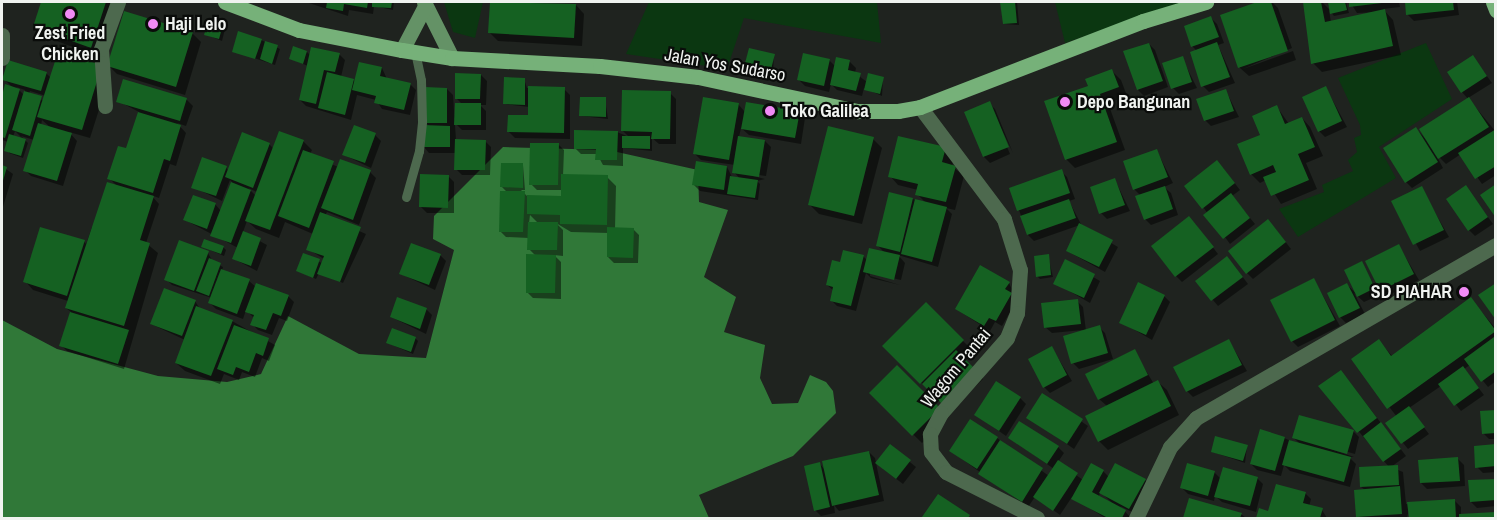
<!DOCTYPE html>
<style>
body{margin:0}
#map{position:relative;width:1497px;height:520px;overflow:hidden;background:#1f231f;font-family:"Archivo Narrow",sans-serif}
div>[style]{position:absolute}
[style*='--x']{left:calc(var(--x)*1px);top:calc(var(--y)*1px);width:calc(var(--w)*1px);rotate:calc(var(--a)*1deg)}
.green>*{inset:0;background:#0b3711}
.water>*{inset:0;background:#307838}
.shadow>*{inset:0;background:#0007}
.building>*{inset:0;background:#156122}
.service>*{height:9px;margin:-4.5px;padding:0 4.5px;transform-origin:4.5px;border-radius:4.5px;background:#4d694e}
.minor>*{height:15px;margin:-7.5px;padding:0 7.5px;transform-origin:7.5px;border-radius:7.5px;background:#4d694e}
.tertiary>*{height:15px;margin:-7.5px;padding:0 7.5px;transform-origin:7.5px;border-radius:7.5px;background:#4d694e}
.secondary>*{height:15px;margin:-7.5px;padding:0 7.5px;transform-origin:7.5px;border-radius:7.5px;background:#649266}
.primary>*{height:15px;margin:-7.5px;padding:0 7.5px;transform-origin:7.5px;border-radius:7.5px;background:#76b179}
.dots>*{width:16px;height:16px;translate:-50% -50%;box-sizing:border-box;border:3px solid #0a0c0a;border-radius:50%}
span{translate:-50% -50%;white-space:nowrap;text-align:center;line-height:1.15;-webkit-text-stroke:4.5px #0a0c0a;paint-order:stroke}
.poi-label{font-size:18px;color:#f0f3f0;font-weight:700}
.left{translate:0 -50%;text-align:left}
.right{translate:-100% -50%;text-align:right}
.street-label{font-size:18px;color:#f0f3f0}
.frame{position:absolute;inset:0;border:3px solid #f0f3f0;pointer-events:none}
</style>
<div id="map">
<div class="green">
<i style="clip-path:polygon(444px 2px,483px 2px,475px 38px,453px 32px)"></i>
<i style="clip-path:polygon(649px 2px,877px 2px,881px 43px,744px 18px,727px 69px,626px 54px)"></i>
<i style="clip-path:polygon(1055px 2px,1183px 2px,1065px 43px)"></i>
<i style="clip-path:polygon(1426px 43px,1452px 99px,1379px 147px,1396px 178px,1298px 237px,1279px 209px,1324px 192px,1322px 185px,1353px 171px,1348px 160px,1357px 152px,1354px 138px,1361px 135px,1360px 125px,1338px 78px)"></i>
</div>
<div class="water">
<i style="clip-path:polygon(503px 147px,608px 150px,698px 170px,699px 202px,728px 210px,704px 277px,736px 297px,724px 332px,765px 345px,760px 378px,772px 404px,798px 403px,810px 375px,826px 382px,833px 391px,836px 413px,793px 456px,699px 495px,709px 518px,2px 518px,2px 320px,57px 349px,158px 376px,227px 382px,261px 374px,288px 316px,359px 354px,426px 358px,454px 250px,433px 239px,434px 216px)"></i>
</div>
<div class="shadow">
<i style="clip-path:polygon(42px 2px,121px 2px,102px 58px,46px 37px,35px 26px)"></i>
<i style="clip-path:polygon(306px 2px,394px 2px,393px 10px,374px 6px,373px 14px,349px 10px,348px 16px)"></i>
<i style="clip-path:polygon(492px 2px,576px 5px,584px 14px,582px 46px,498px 41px,489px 32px)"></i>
<i style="clip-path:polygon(1002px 2px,1017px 2px,1019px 25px,1004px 24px)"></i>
<i style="clip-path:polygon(1262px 2px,1272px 2px,1278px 8px,1292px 48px,1243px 69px,1293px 51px,1296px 60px,1249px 76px,1240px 68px,1222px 16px)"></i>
<i style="clip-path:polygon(1304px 2px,1322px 2px,1331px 11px,1329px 2px,1346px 2px,1349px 13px,1334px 16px,1329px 10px,1331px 22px,1381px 12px,1357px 13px,1350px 2px,1399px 2px,1400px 7px,1383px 9px,1393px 20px,1401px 55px,1322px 72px,1313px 63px)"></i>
<i style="clip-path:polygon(1406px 2px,1457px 2px,1459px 15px,1414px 21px,1408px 15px)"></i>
<i style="clip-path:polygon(1211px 18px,1217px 24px,1224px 43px,1218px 45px,1235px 83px,1209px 92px,1203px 86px,1197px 51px,1192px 46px)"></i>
<i style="clip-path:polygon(209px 23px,225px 29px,222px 41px,205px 34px)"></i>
<i style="clip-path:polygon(192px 33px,201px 42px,185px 95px,117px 74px,109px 66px)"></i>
<i style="clip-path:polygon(261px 40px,280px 49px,275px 65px,233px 51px)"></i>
<i style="clip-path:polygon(1149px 44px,1155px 50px,1168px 87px,1144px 96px,1138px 90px)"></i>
<i style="clip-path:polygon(307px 52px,311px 56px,339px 54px,345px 60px,341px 77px,356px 81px,360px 63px,382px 68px,387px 79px,410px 84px,416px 90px,410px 115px,382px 109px,376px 100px,357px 95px,351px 120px,306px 106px,300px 100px,308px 66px,291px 59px)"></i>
<i style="clip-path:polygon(774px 55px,773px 75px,746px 67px)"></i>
<i style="clip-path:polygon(1473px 57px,1492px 83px,1468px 98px,1496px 132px,1496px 175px,1482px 184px,1461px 154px,1446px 164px,1435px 153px,1443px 168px,1412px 188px,1406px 182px,1416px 129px,1426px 139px,1468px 99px,1462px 92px)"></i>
<i style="clip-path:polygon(1182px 58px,1197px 88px,1179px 94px,1173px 88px)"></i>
<i style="clip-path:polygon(837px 59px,850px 62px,856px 68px,855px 73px,867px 82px,883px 78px,882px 96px,864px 88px,862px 96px,837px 90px,831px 84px,829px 92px,805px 86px,799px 80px,829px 60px,835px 66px)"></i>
<i style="clip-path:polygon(1112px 71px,1121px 80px,1127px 96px,1108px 103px,1125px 150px,1075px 168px,1066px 159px,1090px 87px)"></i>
<i style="clip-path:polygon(evenodd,46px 73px,51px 78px,110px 75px,90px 138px,69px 132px,77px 141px,63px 186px,31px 176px,25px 170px,34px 140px,21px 136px,28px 143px,23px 158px,9px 153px,8px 142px,2px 140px,2px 94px,13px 88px,4px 79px,46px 73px,16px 87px,25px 90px,24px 95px,16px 87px,46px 73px,30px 91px,46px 96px,44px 101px,29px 94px,30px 91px,46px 73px,42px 120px,51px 128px,41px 125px,42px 120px,46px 73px,15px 131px,24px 140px,13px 137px,15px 131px)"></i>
<i style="clip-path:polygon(481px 75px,487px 81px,486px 105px,480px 105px,486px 111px,486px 130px,462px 130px,456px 124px,462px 104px,456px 98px)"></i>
<i style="clip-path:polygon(524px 79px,527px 88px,564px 89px,570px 95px,570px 139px,515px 138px,509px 132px,529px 117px,529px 107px,505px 104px)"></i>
<i style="clip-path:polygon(124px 81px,187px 100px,193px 106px,186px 126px,177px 123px,186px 133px,176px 166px,170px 164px,159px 198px,151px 195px,159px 204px,146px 243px,158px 253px,124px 369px,67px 351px,61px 345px,71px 312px,66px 308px,68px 301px,33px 290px,25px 281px,84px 241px,86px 244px,92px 227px,100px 229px,117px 186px,109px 178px,127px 150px,139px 112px,118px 101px)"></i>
<i style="clip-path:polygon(1326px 88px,1347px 127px,1325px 137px,1319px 131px)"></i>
<i style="clip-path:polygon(447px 89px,453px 95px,456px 140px,485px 141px,491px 147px,490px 175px,462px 175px,456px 169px,456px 153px,429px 153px,423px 146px,430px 127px,425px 122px)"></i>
<i style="clip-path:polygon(1226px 91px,1239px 117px,1211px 126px,1205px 120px)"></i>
<i style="clip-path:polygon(670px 93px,676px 99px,676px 144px,659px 144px,652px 138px,652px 151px,623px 148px,623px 166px,603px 165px,597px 154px,581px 154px,575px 148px,617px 132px,629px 137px,623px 131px)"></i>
<i style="clip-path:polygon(605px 99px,608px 119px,581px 116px)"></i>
<i style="clip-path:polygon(989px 103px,995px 109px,1013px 153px,991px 108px,1010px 154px,990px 163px,984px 157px)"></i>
<i style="clip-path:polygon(738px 104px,745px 112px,799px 112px,805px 118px,801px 144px,749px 135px,741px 128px,739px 137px,765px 141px,771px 147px,766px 176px,738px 172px,765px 179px,757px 181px,760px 184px,758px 200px,700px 191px,694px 185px,727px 167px,732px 177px,740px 179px,734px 172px,735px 165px,701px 160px,695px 154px)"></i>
<i style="clip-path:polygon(1277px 107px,1289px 124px,1302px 118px,1310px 127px,1323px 156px,1306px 163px,1317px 189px,1281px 204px,1266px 180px,1260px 183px,1251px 174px,1262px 136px)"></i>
<i style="clip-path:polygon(375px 135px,381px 141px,371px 168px,344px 155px)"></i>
<i style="clip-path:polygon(873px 139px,882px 148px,862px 224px,819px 214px,810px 205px)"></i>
<i style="clip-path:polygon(evenodd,303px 141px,312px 150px,310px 154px,338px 167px,370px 172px,376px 178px,359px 225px,327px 212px,325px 216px,366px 234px,343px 283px,319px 273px,316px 279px,298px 271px,304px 255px,322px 263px,324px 259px,308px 249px,313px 234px,285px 222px,279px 238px,256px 229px,247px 221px,243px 232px,267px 245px,257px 271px,234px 259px,238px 248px,185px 220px,215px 204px,221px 211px,232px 182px,230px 180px,222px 201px,193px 187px,226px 168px,229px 171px,269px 144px,274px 149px,303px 141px,248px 188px,257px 192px,256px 196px,248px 188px)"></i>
<i style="clip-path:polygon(evenodd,558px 144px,564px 150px,563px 176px,607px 177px,616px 186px,615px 229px,633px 229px,639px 235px,638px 263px,614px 263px,608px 257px,609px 233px,571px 232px,556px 223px,563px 230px,563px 256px,554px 255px,561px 262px,561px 299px,533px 298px,527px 292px,536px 256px,529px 249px,529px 238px,506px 237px,500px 231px,507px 192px,502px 187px,523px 165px,525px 190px,521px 190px,528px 197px,562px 197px,562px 190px,537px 190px,531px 184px,558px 144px,530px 215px,538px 223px,529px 223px,530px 215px)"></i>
<i style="clip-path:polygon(945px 149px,954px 158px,952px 166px,964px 176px,955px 210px,946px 208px,952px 214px,938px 267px,898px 255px,905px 263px,901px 280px,870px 273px,870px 276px,900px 285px,871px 278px,866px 273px,856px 311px,837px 306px,831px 300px,834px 291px,827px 285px,841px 264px,863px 256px,868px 261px,885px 253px,877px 245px,912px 199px,926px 203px,917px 194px,918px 190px,898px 185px,890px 176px)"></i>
<i style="clip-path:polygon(1157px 151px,1173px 183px,1164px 187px,1171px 193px,1178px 215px,1151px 225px,1145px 219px,1141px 196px,1134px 189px)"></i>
<i style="clip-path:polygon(2px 166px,13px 174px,2px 210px)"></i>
<i style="clip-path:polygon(1223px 168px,1240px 190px,1232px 196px,1255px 224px,1230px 244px,1203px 207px)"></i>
<i style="clip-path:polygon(1061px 171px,1067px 177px,1075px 199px,1069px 201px,1082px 226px,1118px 247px,1105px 272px,1067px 251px,1080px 225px,1034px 241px,1028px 235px,1011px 188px)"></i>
<i style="clip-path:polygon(448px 176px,454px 182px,454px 213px,427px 213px,421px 207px)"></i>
<i style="clip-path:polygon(1115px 180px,1130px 211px,1107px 219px,1101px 213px)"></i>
<i style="clip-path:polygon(1466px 187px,1493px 224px,1475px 236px,1469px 230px)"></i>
<i style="clip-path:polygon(1421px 188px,1449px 237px,1420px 251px,1393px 202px)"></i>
<i style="clip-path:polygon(1195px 224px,1218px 254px,1182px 282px,1176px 276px)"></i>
<i style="clip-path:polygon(1274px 227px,1291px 249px,1253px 279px,1247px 273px)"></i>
<i style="clip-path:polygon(180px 242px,208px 253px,213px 262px,223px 267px,222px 271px,249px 281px,256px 287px,288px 296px,294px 302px,287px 321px,279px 318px,272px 335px,258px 330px,252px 324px,254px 318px,246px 310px,243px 319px,216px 309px,210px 303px,212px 298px,172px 285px,166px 279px)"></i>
<i style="clip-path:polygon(1399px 246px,1419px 280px,1387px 296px,1381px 290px)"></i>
<i style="clip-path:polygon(203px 247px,223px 247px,226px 250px,224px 256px)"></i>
<i style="clip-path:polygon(440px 255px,446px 261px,435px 290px,401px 274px)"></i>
<i style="clip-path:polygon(1048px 256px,1053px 277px,1040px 279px,1037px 276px)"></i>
<i style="clip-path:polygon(1066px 261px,1100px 281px,1090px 303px,1055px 283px)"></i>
<i style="clip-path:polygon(1361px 263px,1380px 295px,1364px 302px,1354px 293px,1365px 314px,1346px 323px,1340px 317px,1347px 285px,1357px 294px)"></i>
<i style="clip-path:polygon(1233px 264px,1248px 284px,1218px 306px,1197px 281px)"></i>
<i style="clip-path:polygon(1314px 280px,1340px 326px,1298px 347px,1292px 341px)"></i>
<i style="clip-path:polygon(1009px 283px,1017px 300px,1002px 326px,995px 322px,990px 331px,956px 309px)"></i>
<i style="clip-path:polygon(1164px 296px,1170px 302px,1152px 340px,1121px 322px)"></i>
<i style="clip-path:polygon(1471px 299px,1496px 329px,1496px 381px,1488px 387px,1470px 365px,1464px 369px,1484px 395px,1461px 411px,1441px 386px,1409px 408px,1429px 434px,1408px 449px,1387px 423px,1397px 417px,1353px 360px,1379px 341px,1393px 357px)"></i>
<i style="clip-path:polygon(195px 301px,200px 309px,232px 321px,275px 345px,269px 361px,262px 358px,255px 377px,242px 372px,239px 380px,224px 374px,220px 384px,185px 371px,176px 363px,185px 340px,151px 324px)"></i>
<i style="clip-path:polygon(1077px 301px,1083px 307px,1086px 331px,1099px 327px,1105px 333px,1113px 359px,1079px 369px,1073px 363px,1083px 330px,1052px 333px,1045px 327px)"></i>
<i style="clip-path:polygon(926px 304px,972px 350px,963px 359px,983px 379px,950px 411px,884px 346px)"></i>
<i style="clip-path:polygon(426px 309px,432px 315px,426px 334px,391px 317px)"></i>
<i style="clip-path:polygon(415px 338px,418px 341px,413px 354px,388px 343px)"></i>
<i style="clip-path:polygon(1229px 341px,1247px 371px,1193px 397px,1187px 391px)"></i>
<i style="clip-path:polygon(1052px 348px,1072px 381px,1050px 393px,1044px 387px)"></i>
<i style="clip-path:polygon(1134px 351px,1154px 384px,1158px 382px,1167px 390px,1179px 415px,1108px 450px,1099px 441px,1107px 406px,1099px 399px)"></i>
<i style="clip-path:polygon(897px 367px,948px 418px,922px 443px,871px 393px)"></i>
<i style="clip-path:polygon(1346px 377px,1406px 456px,1391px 467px,1403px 472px,1406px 504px,1455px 501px,1461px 507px,1461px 516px,1496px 514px,1496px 518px,1410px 518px,1409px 509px,1407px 518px,1359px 518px,1365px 490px,1361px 487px,1389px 467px,1320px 386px)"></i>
<i style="clip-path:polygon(1043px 395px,1088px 426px,1074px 449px,1028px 417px)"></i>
<i style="clip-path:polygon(1020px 398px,1026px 404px,1006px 436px,976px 415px)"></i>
<i style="clip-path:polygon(1496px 412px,1496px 439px,1489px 439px,1483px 433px)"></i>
<i style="clip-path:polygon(1353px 431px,1359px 437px,1355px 454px,1299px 438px,1354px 457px,1349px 457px,1356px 464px,1350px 487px,1290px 471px,1284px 465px,1281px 476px,1257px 470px,1251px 464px,1284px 438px,1301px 445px,1294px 438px)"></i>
<i style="clip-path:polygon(evenodd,997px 438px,1049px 476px,1054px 469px,1010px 438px,1058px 447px,1064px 453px,1058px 462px,1083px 480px,1103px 471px,1109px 477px,1145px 480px,1151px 486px,1136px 514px,1120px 506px,1131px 518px,1105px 518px,1072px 497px,1060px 515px,1035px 497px,1028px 507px,951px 451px,997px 438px,1101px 492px,1112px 503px,1098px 497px,1101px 492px)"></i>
<i style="clip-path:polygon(890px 446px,916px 467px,903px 484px,883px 469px)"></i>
<i style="clip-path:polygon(1247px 446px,1245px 463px,1213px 452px)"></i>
<i style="clip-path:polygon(1496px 446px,1496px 472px,1483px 473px,1477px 467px)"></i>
<i style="clip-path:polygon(869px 452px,875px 458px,884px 501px,839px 511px,834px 505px,835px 513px,821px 516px,815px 510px,820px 464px,825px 470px)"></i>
<i style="clip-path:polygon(1458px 459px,1464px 465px,1465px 486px,1427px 489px,1421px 483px)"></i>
<i style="clip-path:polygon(1214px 472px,1221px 479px,1257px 478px,1263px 484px,1256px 512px,1222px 502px,1215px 496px,1214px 501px,1188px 494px,1182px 488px)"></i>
<i style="clip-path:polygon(1496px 480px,1496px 506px,1477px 508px,1471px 502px)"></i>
<i style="clip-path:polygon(1305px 493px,1311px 499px,1309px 507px,1322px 510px,1327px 518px,1258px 518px,1260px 510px,1269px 512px)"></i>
<i style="clip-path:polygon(939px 496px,969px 517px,971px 518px,925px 518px)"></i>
<i style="clip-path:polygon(1190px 500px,1241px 514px,1246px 518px,1185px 518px)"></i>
</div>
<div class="building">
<i style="clip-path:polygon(41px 2px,106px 2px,91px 48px,33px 27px)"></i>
<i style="clip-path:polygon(327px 2px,368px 2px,367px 8px,344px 4px,343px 11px,326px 8px)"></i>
<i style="clip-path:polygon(372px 2px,392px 2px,391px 8px,372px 7px)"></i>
<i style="clip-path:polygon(490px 2px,576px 4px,574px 38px,488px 33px)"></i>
<i style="clip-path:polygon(1000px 2px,1015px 2px,1017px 23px,1003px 24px)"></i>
<i style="clip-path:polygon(1257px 2px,1271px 2px,1288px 51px,1238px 68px,1220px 15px)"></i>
<i style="clip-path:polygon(1303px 2px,1321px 2px,1325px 22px,1385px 9px,1393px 46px,1311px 64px)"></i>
<i style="clip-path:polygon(1328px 2px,1345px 2px,1347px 10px,1330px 14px)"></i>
<i style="clip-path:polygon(1349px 2px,1382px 2px,1382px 3px,1349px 7px)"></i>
<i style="clip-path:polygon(1405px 2px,1453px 2px,1454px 10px,1406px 15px)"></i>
<i style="clip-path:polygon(124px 11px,193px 32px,176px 87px,107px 66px)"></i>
<i style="clip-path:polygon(1211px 16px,1219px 37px,1191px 47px,1184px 26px)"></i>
<i style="clip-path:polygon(208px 21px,223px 25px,219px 39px,204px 35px)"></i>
<i style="clip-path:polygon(238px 31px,262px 39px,255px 59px,232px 52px)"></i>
<i style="clip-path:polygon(265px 41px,278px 45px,272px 64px,260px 59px)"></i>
<i style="clip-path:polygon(1217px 42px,1230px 77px,1201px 87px,1190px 52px)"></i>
<i style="clip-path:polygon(1149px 43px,1163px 81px,1137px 90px,1123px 51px)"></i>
<i style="clip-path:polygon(293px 46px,307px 51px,303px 64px,289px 59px)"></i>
<i style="clip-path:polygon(311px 47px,340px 53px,335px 72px,324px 70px,316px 104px,299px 100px)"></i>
<i style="clip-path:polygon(749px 48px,775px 54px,770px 73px,744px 67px)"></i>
<i style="clip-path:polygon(58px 52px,102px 65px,82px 130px,37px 117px)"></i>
<i style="clip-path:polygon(803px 53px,830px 59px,824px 86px,797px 80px)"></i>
<i style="clip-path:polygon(1473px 55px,1487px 76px,1461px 93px,1447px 72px)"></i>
<i style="clip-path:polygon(1183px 56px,1192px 82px,1171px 89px,1162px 63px)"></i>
<i style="clip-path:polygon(836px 57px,850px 60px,848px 70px,861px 73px,856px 91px,830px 85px)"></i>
<i style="clip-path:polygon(8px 60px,47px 72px,41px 91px,2px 80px)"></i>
<i style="clip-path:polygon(359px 62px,382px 67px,380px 76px,411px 83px,404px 110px,374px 103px,376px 96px,352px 90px)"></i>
<i style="clip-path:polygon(1112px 69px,1119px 87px,1100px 94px,1117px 142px,1065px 160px,1044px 101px,1088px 86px,1085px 79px)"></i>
<i style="clip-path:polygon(327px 72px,354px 79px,345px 115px,318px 108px)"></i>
<i style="clip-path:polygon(455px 73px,481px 74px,480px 99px,455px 99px)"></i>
<i style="clip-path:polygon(868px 73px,884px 77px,880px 94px,864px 90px)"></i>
<i style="clip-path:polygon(504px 77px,525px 78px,525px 105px,503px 104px)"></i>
<i style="clip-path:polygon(123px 79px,187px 98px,180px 121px,116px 102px)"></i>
<i style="clip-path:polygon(5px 84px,20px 89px,5px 138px,2px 137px,2px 96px)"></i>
<i style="clip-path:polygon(528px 86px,565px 87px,564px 133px,507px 132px,508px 115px,528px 115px)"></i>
<i style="clip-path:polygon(1326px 86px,1342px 121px,1318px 132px,1302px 97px)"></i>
<i style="clip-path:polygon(425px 87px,447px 88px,447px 123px,424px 123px)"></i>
<i style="clip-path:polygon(1226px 89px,1234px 111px,1204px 121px,1196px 99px)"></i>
<i style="clip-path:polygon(622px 90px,671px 91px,670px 139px,651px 139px,652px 132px,621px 131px)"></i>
<i style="clip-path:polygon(24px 91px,42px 96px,30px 136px,12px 130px)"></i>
<i style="clip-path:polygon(580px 97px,606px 97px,606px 117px,579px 116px)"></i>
<i style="clip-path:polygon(703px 97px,739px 103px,729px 160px,693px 154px)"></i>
<i style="clip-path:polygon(1469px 97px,1489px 127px,1438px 159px,1419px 129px)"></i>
<i style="clip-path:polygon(990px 101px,1009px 147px,983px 157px,964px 112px)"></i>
<i style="clip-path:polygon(746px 102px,800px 111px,795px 138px,741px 129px)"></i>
<i style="clip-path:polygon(455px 103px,481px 103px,481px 125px,454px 125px)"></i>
<i style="clip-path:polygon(1277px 105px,1285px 124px,1302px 117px,1315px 147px,1298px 154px,1309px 180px,1271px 196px,1263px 177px,1276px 172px,1273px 165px,1250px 175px,1237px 144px,1260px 135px,1252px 116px)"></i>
<i style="clip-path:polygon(138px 112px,181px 125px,170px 161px,164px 159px,153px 193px,107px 179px,118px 146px,126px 148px)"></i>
<i style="clip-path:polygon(38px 123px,72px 133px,57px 181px,23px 171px)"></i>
<i style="clip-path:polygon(354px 125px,376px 133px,365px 163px,342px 155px)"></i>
<i style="clip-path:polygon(422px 125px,450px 126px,450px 147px,422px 147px)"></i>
<i style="clip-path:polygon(828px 126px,874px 137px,854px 216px,808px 205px)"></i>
<i style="clip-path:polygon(1416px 127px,1438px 162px,1405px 183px,1383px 148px)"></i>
<i style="clip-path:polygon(1496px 129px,1496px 166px,1475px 179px,1458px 153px)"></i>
<i style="clip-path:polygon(574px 130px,618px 131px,617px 160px,595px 160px,596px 149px,574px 149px)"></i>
<i style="clip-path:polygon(279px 131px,304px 140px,270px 230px,245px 221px)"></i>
<i style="clip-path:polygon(242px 132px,270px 143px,253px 188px,225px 177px)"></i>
<i style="clip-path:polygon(9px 134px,26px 139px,21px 156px,4px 151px)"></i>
<i style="clip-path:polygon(622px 136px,650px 136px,650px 149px,622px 148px)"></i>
<i style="clip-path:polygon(738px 136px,765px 140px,759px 177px,732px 173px)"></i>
<i style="clip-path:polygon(898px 136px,946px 147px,942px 162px,956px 166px,946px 202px,915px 195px,918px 184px,888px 177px)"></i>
<i style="clip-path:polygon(455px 139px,486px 140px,485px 170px,454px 170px)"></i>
<i style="clip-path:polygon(530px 143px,559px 143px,558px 185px,529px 185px)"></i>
<i style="clip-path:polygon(1157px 149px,1168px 177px,1133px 190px,1123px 161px)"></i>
<i style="clip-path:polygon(303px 150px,334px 161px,309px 228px,278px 216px)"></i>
<i style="clip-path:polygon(202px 157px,227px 166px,216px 196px,191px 188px)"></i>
<i style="clip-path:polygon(340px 159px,371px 170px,353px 220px,321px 208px)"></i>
<i style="clip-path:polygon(1217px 160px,1235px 183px,1202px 209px,1184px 186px)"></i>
<i style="clip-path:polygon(696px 161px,727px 166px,724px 190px,692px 185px)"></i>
<i style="clip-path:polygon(501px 163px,523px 163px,523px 188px,500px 187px)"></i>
<i style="clip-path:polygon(2px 165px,7px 167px,2px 184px)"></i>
<i style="clip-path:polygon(1062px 169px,1070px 193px,1017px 211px,1009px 188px)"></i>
<i style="clip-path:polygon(420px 174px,449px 175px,448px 208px,419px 207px)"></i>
<i style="clip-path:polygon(561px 174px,608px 175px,607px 225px,560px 224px,560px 215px,527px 214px,527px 195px,561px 196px)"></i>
<i style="clip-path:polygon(730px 176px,758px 180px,755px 198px,727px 194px)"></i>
<i style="clip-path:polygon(1115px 178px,1125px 205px,1099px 214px,1090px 187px)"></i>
<i style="clip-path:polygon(107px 182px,154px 196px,140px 240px,150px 243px,124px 326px,65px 308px)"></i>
<i style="clip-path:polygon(231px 182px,251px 190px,231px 243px,210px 236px)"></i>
<i style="clip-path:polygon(1496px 184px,1496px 218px,1480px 195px)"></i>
<i style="clip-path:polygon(1466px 185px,1488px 217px,1468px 231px,1446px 199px)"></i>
<i style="clip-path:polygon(1165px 186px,1173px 209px,1144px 220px,1135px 196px)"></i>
<i style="clip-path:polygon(1422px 186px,1444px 230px,1413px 245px,1391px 201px)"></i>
<i style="clip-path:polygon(500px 191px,525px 191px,523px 232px,499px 232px)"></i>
<i style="clip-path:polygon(889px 192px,913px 198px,900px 252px,876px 246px)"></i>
<i style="clip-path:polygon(1231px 193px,1250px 218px,1223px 239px,1203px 215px)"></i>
<i style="clip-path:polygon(193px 195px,216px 203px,207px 229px,183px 220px)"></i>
<i style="clip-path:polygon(915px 199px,947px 207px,932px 262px,901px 254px)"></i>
<i style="clip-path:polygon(1069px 199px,1076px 218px,1027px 235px,1020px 216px)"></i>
<i style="clip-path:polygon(320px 212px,361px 227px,340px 282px,317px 274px,324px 256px,306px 250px)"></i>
<i style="clip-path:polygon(1189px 216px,1214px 247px,1175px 277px,1151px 246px)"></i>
<i style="clip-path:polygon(1268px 219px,1286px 242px,1246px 274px,1228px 251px)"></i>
<i style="clip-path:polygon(528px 222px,558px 222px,557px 250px,527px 250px)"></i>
<i style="clip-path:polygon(1079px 223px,1113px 240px,1099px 267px,1066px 251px)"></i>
<i style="clip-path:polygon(40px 227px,85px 240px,67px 296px,23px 282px)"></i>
<i style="clip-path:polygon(607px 227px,634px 228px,633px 258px,607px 257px)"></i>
<i style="clip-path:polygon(243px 231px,261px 238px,251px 266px,232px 259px)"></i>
<i style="clip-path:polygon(204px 239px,224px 246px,221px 254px,201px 247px)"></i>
<i style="clip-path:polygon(179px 240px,209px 251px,194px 291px,164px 280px)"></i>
<i style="clip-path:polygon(411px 243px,441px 254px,429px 285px,399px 274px)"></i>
<i style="clip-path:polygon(1399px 244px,1414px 274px,1380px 291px,1365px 261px)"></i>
<i style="clip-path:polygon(869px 248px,900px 255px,894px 280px,863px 272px)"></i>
<i style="clip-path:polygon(843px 250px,864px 255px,851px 306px,830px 301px,833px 287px,826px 285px,832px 260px,840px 262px)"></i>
<i style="clip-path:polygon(303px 253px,320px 259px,313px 278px,296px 271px)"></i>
<i style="clip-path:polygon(526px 254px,556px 255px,555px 293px,526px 293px)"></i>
<i style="clip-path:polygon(1049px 254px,1051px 275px,1036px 277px,1034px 256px)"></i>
<i style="clip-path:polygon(1227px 256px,1243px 277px,1211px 301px,1195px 281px)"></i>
<i style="clip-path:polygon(209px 258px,221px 263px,209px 296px,196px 291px)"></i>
<i style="clip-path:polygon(1065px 259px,1095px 274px,1084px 298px,1053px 284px)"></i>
<i style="clip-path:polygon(1362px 261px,1375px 288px,1357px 297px,1344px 270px)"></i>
<i style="clip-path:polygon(980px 265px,1010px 282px,1005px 289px,1012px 293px,996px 321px,989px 318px,984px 326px,955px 309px)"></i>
<i style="clip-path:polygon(221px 269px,250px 279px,237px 314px,208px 303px)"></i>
<i style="clip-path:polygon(1314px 278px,1335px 320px,1291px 342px,1270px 300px)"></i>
<i style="clip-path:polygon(1138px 282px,1165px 295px,1146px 335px,1119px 323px)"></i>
<i style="clip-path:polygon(256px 283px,289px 295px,281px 316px,273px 313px,266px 330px,250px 325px,254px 315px,245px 312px)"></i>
<i style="clip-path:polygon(1347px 283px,1360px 308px,1339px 318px,1327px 293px)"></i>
<i style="clip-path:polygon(1496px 283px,1496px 320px,1478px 295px)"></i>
<i style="clip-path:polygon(164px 288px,196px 300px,182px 336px,150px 324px)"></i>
<i style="clip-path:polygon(397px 297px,427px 308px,420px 329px,390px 317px)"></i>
<i style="clip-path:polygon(1471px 297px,1496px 331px,1387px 409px,1351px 359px,1379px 339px,1391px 356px)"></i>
<i style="clip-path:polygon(1078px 299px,1081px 324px,1044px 328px,1041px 303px)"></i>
<i style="clip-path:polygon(926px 302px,964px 340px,920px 384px,882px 346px)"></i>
<i style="clip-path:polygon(196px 306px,233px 320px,211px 376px,175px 363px)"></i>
<i style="clip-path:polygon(70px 312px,129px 330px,118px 364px,59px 346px)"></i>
<i style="clip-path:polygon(234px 325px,269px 338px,263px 356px,256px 353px,249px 372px,236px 367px,233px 375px,217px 369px)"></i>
<i style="clip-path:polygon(1100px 325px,1108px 353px,1071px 364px,1063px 336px)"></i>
<i style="clip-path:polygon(392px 328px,416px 337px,411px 352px,386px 343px)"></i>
<i style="clip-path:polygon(1494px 337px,1496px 371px,1481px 382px,1464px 359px)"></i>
<i style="clip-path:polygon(1229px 339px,1242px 365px,1186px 392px,1173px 367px)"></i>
<i style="clip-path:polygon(1052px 346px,1067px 375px,1043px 388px,1028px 359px)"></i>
<i style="clip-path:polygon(1135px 349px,1148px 375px,1098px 400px,1085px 374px)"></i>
<i style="clip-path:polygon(956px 350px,978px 372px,944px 406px,922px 384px)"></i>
<i style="clip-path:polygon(897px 365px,940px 408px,912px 436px,869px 393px)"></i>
<i style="clip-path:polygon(1463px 366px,1479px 388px,1454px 406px,1438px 384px)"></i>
<i style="clip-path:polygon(1341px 370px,1377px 418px,1357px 433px,1318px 386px)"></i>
<i style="clip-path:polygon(1158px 380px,1171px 406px,1098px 442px,1085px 416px)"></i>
<i style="clip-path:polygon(996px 381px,1021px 397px,999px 431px,974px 415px)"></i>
<i style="clip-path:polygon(1042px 393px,1083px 419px,1067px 444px,1026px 418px)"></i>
<i style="clip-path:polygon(1409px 406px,1425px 427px,1401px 444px,1385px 423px)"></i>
<i style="clip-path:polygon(1496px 410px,1496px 433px,1482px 434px,1480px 411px)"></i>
<i style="clip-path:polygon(1299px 415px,1354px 430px,1347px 454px,1292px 438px)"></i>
<i style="clip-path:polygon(970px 419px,998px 437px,977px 469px,949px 451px)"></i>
<i style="clip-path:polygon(1019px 421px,1059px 446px,1047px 464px,1008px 438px)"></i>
<i style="clip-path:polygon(1381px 422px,1401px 449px,1383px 462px,1363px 436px)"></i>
<i style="clip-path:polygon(1260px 429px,1285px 437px,1275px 471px,1250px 464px)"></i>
<i style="clip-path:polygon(1215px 436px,1248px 445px,1243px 461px,1211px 452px)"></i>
<i style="clip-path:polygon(1000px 440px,1043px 468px,1022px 502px,978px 474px)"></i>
<i style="clip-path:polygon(1289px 440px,1351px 457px,1344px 482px,1282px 465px)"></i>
<i style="clip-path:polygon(890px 444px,911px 460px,896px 479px,875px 463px)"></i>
<i style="clip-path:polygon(1496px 444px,1496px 466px,1475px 468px,1474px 446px)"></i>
<i style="clip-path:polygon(869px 451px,879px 495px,832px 506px,822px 461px)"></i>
<i style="clip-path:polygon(1458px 457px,1460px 481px,1420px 483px,1418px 460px)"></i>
<i style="clip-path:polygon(1058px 460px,1078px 473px,1053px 511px,1033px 497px)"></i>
<i style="clip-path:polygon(820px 462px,830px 507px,814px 511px,804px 466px)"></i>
<i style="clip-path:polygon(1091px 463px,1104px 470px,1092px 492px,1126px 510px,1122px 518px,1108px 518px,1071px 499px)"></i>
<i style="clip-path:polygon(1115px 463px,1146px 479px,1129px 509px,1099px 493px)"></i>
<i style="clip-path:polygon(1187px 463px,1215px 471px,1208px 496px,1180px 488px)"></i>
<i style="clip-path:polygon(1398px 465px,1399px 485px,1360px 487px,1359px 467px)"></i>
<i style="clip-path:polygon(1223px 467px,1258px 477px,1250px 506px,1214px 497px)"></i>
<i style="clip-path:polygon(1496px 479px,1496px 500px,1470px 502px,1468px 480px)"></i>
<i style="clip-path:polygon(1276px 484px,1306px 492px,1303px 503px,1323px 508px,1320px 518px,1256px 518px,1259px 508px,1268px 511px)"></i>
<i style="clip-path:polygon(1400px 486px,1402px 514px,1356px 517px,1354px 490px)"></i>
<i style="clip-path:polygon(938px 494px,970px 515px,968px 518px,922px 517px)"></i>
<i style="clip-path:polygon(1189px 498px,1242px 513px,1240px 518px,1183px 518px)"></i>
<i style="clip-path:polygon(1455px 499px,1456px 518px,1409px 518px,1407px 502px)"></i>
<i style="clip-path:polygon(1496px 512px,1496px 518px,1459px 518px,1459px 514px)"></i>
</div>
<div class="service">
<i style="--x:406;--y:197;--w:48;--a:-74.2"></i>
<i style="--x:419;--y:151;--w:30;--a:-84"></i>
<i style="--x:422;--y:121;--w:41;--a:-91.4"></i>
<i style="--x:421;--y:80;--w:29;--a:-102"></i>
</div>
<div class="minor">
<i style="--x:2;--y:35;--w:23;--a:90"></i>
<i style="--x:105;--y:106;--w:57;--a:-94"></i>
<i style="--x:101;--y:49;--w:50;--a:-70.1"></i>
<i style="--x:1136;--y:518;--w:79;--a:-64.4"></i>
<i style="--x:1170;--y:447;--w:39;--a:-48"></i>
<i style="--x:1196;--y:418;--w:346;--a:-30"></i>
</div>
<div class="tertiary">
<i style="--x:920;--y:107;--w:140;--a:53.1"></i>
<i style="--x:1004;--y:219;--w:53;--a:72.6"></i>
<i style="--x:1020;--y:270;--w:43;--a:94"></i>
<i style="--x:1017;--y:313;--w:27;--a:112"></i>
<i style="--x:1007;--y:338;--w:100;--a:131.3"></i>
<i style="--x:941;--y:413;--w:24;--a:118"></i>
<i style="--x:930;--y:434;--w:18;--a:87"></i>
<i style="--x:931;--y:452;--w:25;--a:53"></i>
<i style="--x:946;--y:472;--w:102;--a:26.8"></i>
</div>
<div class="secondary">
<i style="--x:424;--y:2;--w:63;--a:63.4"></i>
<i style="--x:402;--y:50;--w:50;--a:-62.4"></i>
</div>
<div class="primary">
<i style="--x:225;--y:2;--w:79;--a:20.7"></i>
<i style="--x:299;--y:30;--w:105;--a:11"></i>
<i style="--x:402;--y:50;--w:51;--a:9.1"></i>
<i style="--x:452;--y:58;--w:148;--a:3.1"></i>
<i style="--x:600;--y:66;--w:99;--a:6.4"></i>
<i style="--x:698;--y:77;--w:163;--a:12.1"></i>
<i style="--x:857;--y:111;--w:41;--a:0"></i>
<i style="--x:898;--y:111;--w:22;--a:-10"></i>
<i style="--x:920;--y:107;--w:239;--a:-21.1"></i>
<i style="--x:1143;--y:21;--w:66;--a:-16.8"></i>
<i style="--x:1493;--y:2;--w:9;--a:69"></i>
</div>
<div class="dots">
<i style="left:70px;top:14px;background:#f08bf5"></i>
<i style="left:153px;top:24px;background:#f08bf5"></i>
<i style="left:1065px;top:102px;background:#f08bf5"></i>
<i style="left:770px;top:111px;background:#f08bf5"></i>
<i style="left:1464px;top:292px;background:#f08bf5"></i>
</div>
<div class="poi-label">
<span class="left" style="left:165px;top:24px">Haji Lelo</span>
<span style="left:70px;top:44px">Zest Fried<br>Chicken</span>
<span class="left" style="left:1077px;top:102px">Depo Bangunan</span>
<span class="left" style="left:782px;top:111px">Toko Galilea</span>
<span class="right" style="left:1452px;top:292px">SD PIAHAR</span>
</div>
<div class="street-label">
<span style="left:725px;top:65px;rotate:10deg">Jalan Yos Sudarso</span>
<span style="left:956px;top:368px;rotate:-50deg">Wagom Pantai</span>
</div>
<div class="frame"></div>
</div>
